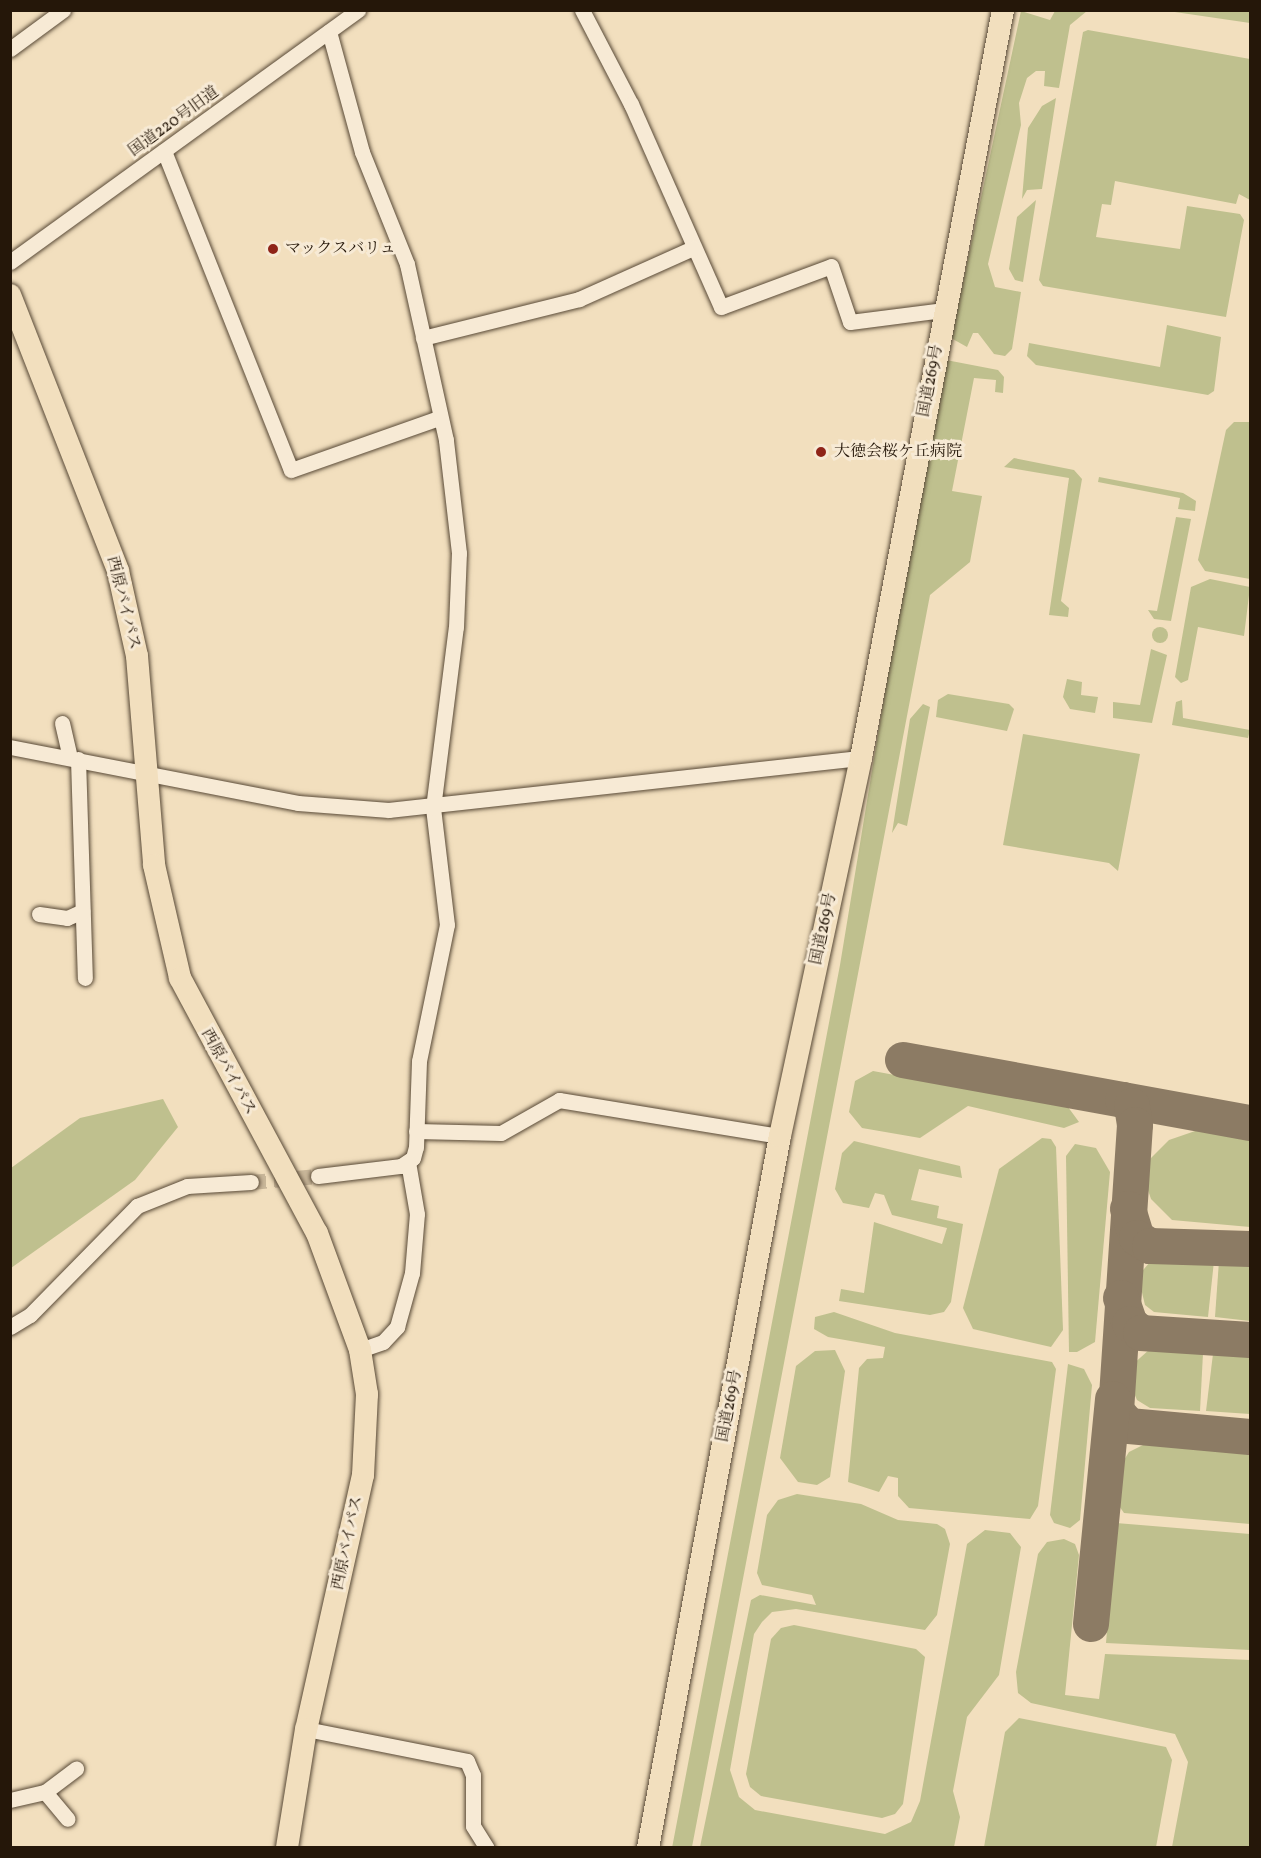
<!DOCTYPE html>
<meta charset="utf-8">
<style>
body{margin:0}
#map{position:relative;width:1261px;height:1858px;overflow:hidden;background:#f2dfbe;font-family:Vollkorn,"Noto Serif JP",serif}
div>[style]{position:absolute}
[style*='--x']{left:calc(var(--x)*1px);top:calc(var(--y)*1px);width:calc(var(--w)*1px);rotate:calc(var(--a)*1deg)}
.green>*{inset:0;background:#bfc08e}
.round{border-radius:50%}
.taxiway>*{height:36px;margin:-18px;padding:0 18px;transform-origin:18px;border-radius:18px;background:#8c7b64}
.minor-tunnel>*{height:15px;margin-top:-7.5px;transform-origin:0;background:repeating-linear-gradient(90deg,#c9b79a 0 15px,transparent 0 23px)}
.roads{filter:drop-shadow(0 0 2px #584936) drop-shadow(0 0 2px #584936)}
.minor>*{height:15px;margin:-7.5px;padding:0 7.5px;transform-origin:7.5px;border-radius:7.5px;background:#f7ead5}
.highway>*{height:22px;margin:-11px;padding:0 11px;transform-origin:11px;border-radius:11px;background:#f2dfbe}
.dots>*{width:16px;height:16px;translate:-50% -50%;box-sizing:border-box;border:3px solid #f7ead5;border-radius:50%}
span{translate:-50% -50%;white-space:nowrap;text-align:center;line-height:1.15;-webkit-text-stroke:6px #f7ead5;paint-order:stroke}
.street-label{font-size:16px;color:#251709}
.poi-label{font-size:16px;color:#251709}
.left{translate:0 -50%;text-align:left}
.frame{position:absolute;inset:0;border:12px solid #251709;pointer-events:none}
</style>
<div id="map">
<div class="green">
<i style="clip-path:polygon(1021px 11px,1050px 20px,1055px 11px,1087px 11px,1070px 25px,1059px 88px,1044px 86px,1045px 71px,1036px 71px,1027px 78px,1019px 103px,1021px 125px,988px 264px,995px 287px,1021px 292px,1012px 349px,1005px 356px,994px 354px,978px 333px,973px 333px,967px 347px,951px 338px)"></i>
<i style="clip-path:polygon(1168px 11px,1250px 11px,1250px 23px)"></i>
<i style="clip-path:polygon(1088px 30px,1250px 59px,1250px 200px,1239px 194px,1236px 204px,1115px 181px,1111px 205px,1102px 204px,1096px 237px,1180px 249px,1187px 206px,1240px 214px,1244px 220px,1226px 317px,1043px 286px,1039px 280px,1083px 32px)"></i>
<i style="clip-path:polygon(1056px 98px,1042px 189px,1027px 190px,1022px 199px,1028px 128px,1042px 106px)"></i>
<i style="clip-path:polygon(1036px 200px,1023px 282px,1015px 280px,1009px 269px,1017px 217px)"></i>
<i style="clip-path:polygon(1167px 325px,1221px 337px,1214px 391px,1208px 395px,1036px 365px,1027px 356px,1029px 343px,1160px 367px)"></i>
<i style="clip-path:polygon(946px 360px,998px 370px,1004px 377px,1003px 393px,995px 392px,996px 380px,974px 378px,952px 491px,982px 496px,970px 562px,930px 595px,692px 1847px,672px 1848px,840px 965px,921px 473px)"></i>
<i style="clip-path:polygon(1234px 422px,1250px 422px,1250px 579px,1205px 571px,1198px 560px,1226px 430px)"></i>
<i style="clip-path:polygon(1014px 458px,1074px 470px,1082px 479px,1061px 601px,1069px 608px,1068px 617px,1049px 615px,1069px 478px,1004px 467px)"></i>
<i style="clip-path:polygon(1099px 477px,1183px 493px,1196px 501px,1195px 511px,1178px 509px,1180px 498px,1098px 482px)"></i>
<i style="clip-path:polygon(1176px 517px,1191px 519px,1171px 621px,1154px 619px,1148px 610px,1157px 611px)"></i>
<i style="clip-path:polygon(1210px 579px,1250px 587px,1244px 636px,1198px 627px,1188px 680px,1181px 683px,1175px 677px,1191px 587px)"></i>
<i class="round" style="left:1152px;top:627px;width:16px;height:16px"></i>
<i style="clip-path:polygon(1151px 649px,1167px 655px,1152px 723px,1113px 718px,1113px 702px,1140px 705px)"></i>
<i style="clip-path:polygon(1067px 679px,1082px 682px,1081px 695px,1098px 697px,1095px 713px,1070px 709px,1063px 697px)"></i>
<i style="clip-path:polygon(948px 694px,1009px 704px,1014px 709px,1007px 731px,936px 717px,938px 700px)"></i>
<i style="clip-path:polygon(1182px 700px,1183px 718px,1250px 730px,1248px 738px,1172px 725px,1176px 702px)"></i>
<i style="clip-path:polygon(923px 704px,930px 707px,907px 826px,898px 823px,892px 833px,910px 719px)"></i>
<i style="clip-path:polygon(1023px 734px,1140px 754px,1118px 871px,1109px 863px,1003px 845px)"></i>
<i style="clip-path:polygon(873px 1071px,1068px 1107px,1079px 1122px,1064px 1128px,968px 1106px,920px 1138px,862px 1128px,849px 1112px,855px 1081px)"></i>
<i style="clip-path:polygon(163px 1099px,178px 1127px,135px 1180px,11px 1268px,11px 1168px,80px 1118px)"></i>
<i style="clip-path:polygon(1201px 1129px,1250px 1139px,1250px 1227px,1172px 1220px,1151px 1199px,1145px 1181px,1150px 1159px,1169px 1140px)"></i>
<i style="clip-path:polygon(1042px 1138px,1051px 1139px,1056px 1147px,1063px 1330px,1051px 1347px,973px 1329px,963px 1308px,999px 1169px)"></i>
<i style="clip-path:polygon(854px 1141px,960px 1166px,962px 1178px,919px 1169px,911px 1200px,939px 1206px,937px 1218px,963px 1224px,951px 1302px,944px 1312px,930px 1315px,839px 1301px,841px 1289px,864px 1293px,874px 1222px,942px 1244px,947px 1228px,892px 1215px,884px 1195px,875px 1193px,869px 1208px,843px 1203px,835px 1189px,842px 1153px)"></i>
<i style="clip-path:polygon(1075px 1144px,1096px 1148px,1110px 1172px,1095px 1342px,1077px 1352px,1069px 1352px,1066px 1156px)"></i>
<i style="clip-path:polygon(1156px 1255px,1214px 1261px,1208px 1317px,1154px 1312px,1145px 1305px,1138px 1276px)"></i>
<i style="clip-path:polygon(1219px 1261px,1250px 1263px,1250px 1321px,1215px 1317px)"></i>
<i style="clip-path:polygon(834px 1312px,895px 1333px,1052px 1362px,1056px 1369px,1038px 1506px,1030px 1519px,909px 1508px,898px 1496px,898px 1478px,888px 1476px,879px 1492px,848px 1482px,859px 1368px,867px 1359px,883px 1358px,885px 1347px,828px 1337px,814px 1329px,815px 1317px)"></i>
<i style="clip-path:polygon(1150px 1349px,1203px 1353px,1200px 1411px,1150px 1408px,1137px 1400px,1129px 1382px,1131px 1366px)"></i>
<i style="clip-path:polygon(835px 1350px,845px 1371px,830px 1477px,817px 1485px,798px 1482px,780px 1458px,796px 1366px,815px 1351px)"></i>
<i style="clip-path:polygon(1213px 1354px,1250px 1357px,1250px 1414px,1206px 1411px)"></i>
<i style="clip-path:polygon(1068px 1364px,1084px 1369px,1092px 1385px,1080px 1520px,1070px 1528px,1054px 1523px,1050px 1515px)"></i>
<i style="clip-path:polygon(1147px 1443px,1250px 1451px,1250px 1524px,1124px 1513px,1117px 1503px,1119px 1468px,1129px 1452px)"></i>
<i style="clip-path:polygon(797px 1494px,861px 1504px,898px 1520px,937px 1524px,945px 1529px,950px 1544px,937px 1615px,925px 1630px,796px 1609px,772px 1612px,762px 1622px,754px 1634px,730px 1770px,739px 1797px,755px 1810px,885px 1834px,911px 1822px,920px 1801px,967px 1544px,985px 1530px,1010px 1533px,1021px 1547px,999px 1675px,967px 1717px,953px 1791px,960px 1817px,954px 1847px,700px 1847px,751px 1600px,760px 1595px,816px 1605px,812px 1595px,762px 1585px,757px 1573px,767px 1515px,778px 1500px)"></i>
<i style="clip-path:polygon(1116px 1523px,1250px 1534px,1250px 1650px,1106px 1643px)"></i>
<i style="clip-path:polygon(1064px 1539px,1075px 1544px,1079px 1555px,1065px 1695px,1099px 1699px,1105px 1654px,1250px 1660px,1250px 1847px,1172px 1847px,1188px 1762px,1175px 1734px,1031px 1703px,1018px 1693px,1016px 1672px,1038px 1554px,1047px 1542px)"></i>
<i style="clip-path:polygon(794px 1625px,916px 1649px,925px 1657px,903px 1804px,895px 1814px,882px 1818px,761px 1796px,750px 1787px,746px 1774px,771px 1639px,781px 1628px)"></i>
<i style="clip-path:polygon(1019px 1718px,1166px 1747px,1172px 1760px,1156px 1847px,984px 1847px,1005px 1732px)"></i>
</div>
<div class="taxiway">
<i style="--x:903;--y:1060;--w:353;--a:10.3"></i>
<i style="--x:1123;--y:1100;--w:11;--a:34"></i>
<i style="--x:1132;--y:1106;--w:19;--a:81"></i>
<i style="--x:1135;--y:1125;--w:287;--a:93.8"></i>
<i style="--x:1116;--y:1411;--w:20;--a:49"></i>
<i style="--x:1129;--y:1426;--w:121;--a:5.2"></i>
<i style="--x:1128;--y:1209;--w:30;--a:73"></i>
<i style="--x:1137;--y:1238;--w:15;--a:32"></i>
<i style="--x:1150;--y:1246;--w:100;--a:1.7"></i>
<i style="--x:1121;--y:1298;--w:28;--a:71"></i>
<i style="--x:1130;--y:1324;--w:14;--a:39"></i>
<i style="--x:1141;--y:1333;--w:109;--a:3.7"></i>
<i style="--x:1091;--y:1624;--w:226;--a:-84.4"></i>
</div>
<div class="minor-tunnel">
<i style="--x:251;--y:1182;--w:67;--a:-5.1"></i>
</div>
<div class="roads">
<div class="minor">
<i style="--x:582;--y:10;--w:106;--a:62.5"></i>
<i style="--x:631;--y:104;--w:222;--a:66.1"></i>
<i style="--x:721;--y:307;--w:117;--a:-20.4"></i>
<i style="--x:831;--y:266;--w:59;--a:71.3"></i>
<i style="--x:850;--y:322;--w:95;--a:-7.3"></i>
<i style="--x:10;--y:49;--w:66;--a:-36.3"></i>
<i style="--x:164;--y:151;--w:343;--a:68.3"></i>
<i style="--x:291;--y:470;--w:157;--a:-19.4"></i>
<i style="--x:10;--y:262;--w:430;--a:-35.9"></i>
<i style="--x:423;--y:338;--w:161;--a:-14"></i>
<i style="--x:579;--y:299;--w:125;--a:-24.1"></i>
<i style="--x:62;--y:723;--w:36;--a:77"></i>
<i style="--x:10;--y:747;--w:293;--a:11"></i>
<i style="--x:298;--y:803;--w:91;--a:4.4"></i>
<i style="--x:389;--y:810;--w:475;--a:-6.3"></i>
<i style="--x:78;--y:759;--w:219;--a:88.2"></i>
<i style="--x:39;--y:914;--w:28;--a:8"></i>
<i style="--x:67;--y:918;--w:17;--a:-24"></i>
<i style="--x:416;--y:1131;--w:85;--a:1.3"></i>
<i style="--x:501;--y:1133;--w:67;--a:-29.6"></i>
<i style="--x:559;--y:1100;--w:224;--a:9.3"></i>
<i style="--x:318;--y:1176;--w:84;--a:-6.9"></i>
<i style="--x:401;--y:1166;--w:14;--a:-34"></i>
<i style="--x:413;--y:1158;--w:11;--a:-75"></i>
<i style="--x:416;--y:1147;--w:86;--a:-88"></i>
<i style="--x:419;--y:1061;--w:139;--a:-78.4"></i>
<i style="--x:447;--y:925;--w:118;--a:-96.8"></i>
<i style="--x:433;--y:808;--w:182;--a:-82.8"></i>
<i style="--x:456;--y:627;--w:74;--a:-87.7"></i>
<i style="--x:459;--y:553;--w:114;--a:-96.6"></i>
<i style="--x:446;--y:440;--w:180;--a:-102.5"></i>
<i style="--x:407;--y:264;--w:121;--a:-111.9"></i>
<i style="--x:362;--y:152;--w:125;--a:-105.3"></i>
<i style="--x:10;--y:1327;--w:23;--a:-31"></i>
<i style="--x:30;--y:1315;--w:153;--a:-45.5"></i>
<i style="--x:137;--y:1206;--w:54;--a:-21.8"></i>
<i style="--x:187;--y:1186;--w:64;--a:-3.6"></i>
<i style="--x:360;--y:1350;--w:24;--a:-19"></i>
<i style="--x:383;--y:1342;--w:21;--a:-47"></i>
<i style="--x:397;--y:1327;--w:56;--a:-74.5"></i>
<i style="--x:412;--y:1273;--w:59;--a:-85.2"></i>
<i style="--x:417;--y:1214;--w:53;--a:-99.8"></i>
<i style="--x:306;--y:1729;--w:164;--a:11.2"></i>
<i style="--x:467;--y:1761;--w:15;--a:67"></i>
<i style="--x:473;--y:1775;--w:51;--a:90"></i>
<i style="--x:473;--y:1826;--w:26;--a:58"></i>
<i style="--x:45;--y:1792;--w:39;--a:-37"></i>
<i style="--x:10;--y:1800;--w:36;--a:-13"></i>
<i style="--x:45;--y:1792;--w:35;--a:50"></i>
</div>
<div class="highway">
<i style="--x:10;--y:295;--w:296;--a:68.6"></i>
<i style="--x:118;--y:571;--w:87;--a:77.4"></i>
<i style="--x:137;--y:656;--w:210;--a:85.3"></i>
<i style="--x:154;--y:865;--w:116;--a:77"></i>
<i style="--x:180;--y:978;--w:289;--a:61.8"></i>
<i style="--x:317;--y:1233;--w:125;--a:69.8"></i>
<i style="--x:360;--y:1350;--w:45;--a:81"></i>
<i style="--x:367;--y:1394;--w:81;--a:92.8"></i>
<i style="--x:363;--y:1475;--w:260;--a:102.6"></i>
<i style="--x:306;--y:1729;--w:121;--a:99.1"></i>
<i style="--x:648;--y:1848;--w:724;--a:-79.5"></i>
<i style="--x:780;--y:1136;--w:387;--a:-77.9"></i>
<i style="--x:861;--y:758;--w:761;--a:-79.25"></i>
</div>
</div>
<div class="dots">
<i style="left:273px;top:249px;background:#8f2418"></i>
<i style="left:821px;top:452px;background:#8f2418"></i>
</div>
<div class="street-label">
<span style="left:174px;top:122px;rotate:-36deg">国道220号旧道</span>
<span style="left:931px;top:381px;rotate:-79deg">国道269号</span>
<span style="left:123px;top:603px;rotate:76deg">西原バイパス</span>
<span style="left:824px;top:929px;rotate:-78deg">国道269号</span>
<span style="left:228px;top:1072px;rotate:61deg">西原バイパス</span>
<span style="left:730px;top:1406px;rotate:-79deg">国道269号</span>
<span style="left:348px;top:1543px;rotate:-78deg">西原バイパス</span>
</div>
<div class="poi-label">
<span class="left" style="left:285px;top:249px">マックスバリュ</span>
<span class="left" style="left:834px;top:452px">大徳会桜ケ丘病院</span>
</div>
<div class="frame"></div>
</div>
